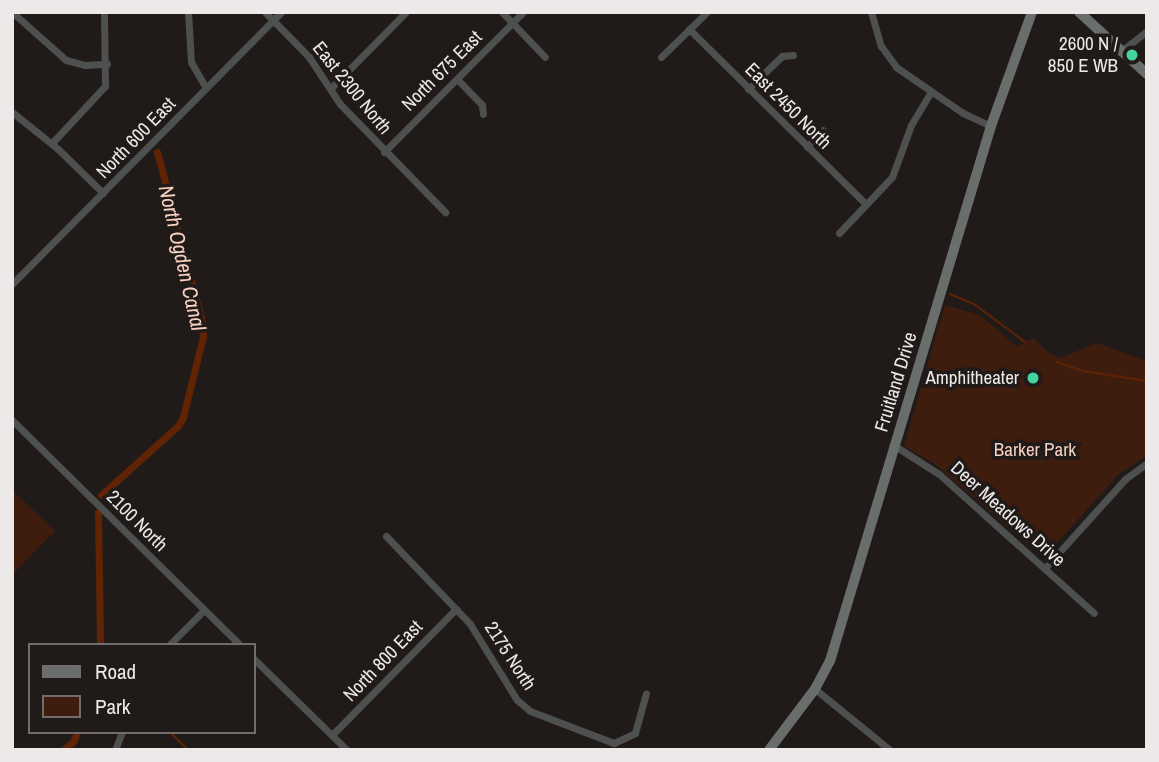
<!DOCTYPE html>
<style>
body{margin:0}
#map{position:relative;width:1159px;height:762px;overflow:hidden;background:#201b19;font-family:"Archivo Narrow",sans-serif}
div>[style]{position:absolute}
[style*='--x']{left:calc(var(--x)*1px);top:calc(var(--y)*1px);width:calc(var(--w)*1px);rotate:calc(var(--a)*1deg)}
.green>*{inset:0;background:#3f1d0e}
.stream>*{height:2px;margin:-1px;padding:0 1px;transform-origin:1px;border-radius:1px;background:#602404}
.canal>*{height:7px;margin:-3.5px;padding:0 3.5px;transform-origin:3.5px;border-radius:3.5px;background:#602404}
.street>*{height:7px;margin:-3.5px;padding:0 3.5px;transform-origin:3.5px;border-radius:3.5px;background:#4e504f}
.secondary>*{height:10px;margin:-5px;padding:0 5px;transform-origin:5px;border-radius:5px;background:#696d6b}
.dots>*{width:19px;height:19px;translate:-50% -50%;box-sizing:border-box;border:4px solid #201b19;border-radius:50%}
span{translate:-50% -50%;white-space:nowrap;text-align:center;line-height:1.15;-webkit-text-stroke:7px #201b19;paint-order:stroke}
.poi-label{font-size:19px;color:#ede9e8}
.right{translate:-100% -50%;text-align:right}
.street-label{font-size:19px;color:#ede9e8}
.park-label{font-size:19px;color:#f7cfbf}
.water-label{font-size:21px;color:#f9d1c0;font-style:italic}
.frame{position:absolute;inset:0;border:14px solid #ede9e8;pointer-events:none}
.legend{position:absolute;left:28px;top:643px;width:228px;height:91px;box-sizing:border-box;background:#201b19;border:2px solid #726d6c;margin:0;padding:9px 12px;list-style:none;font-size:21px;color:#ede9e8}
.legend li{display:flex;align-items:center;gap:14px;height:35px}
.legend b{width:35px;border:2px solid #726d6c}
</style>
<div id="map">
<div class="green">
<i style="clip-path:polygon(945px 305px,980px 315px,1017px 347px,1033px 338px,1048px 352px,1061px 358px,1097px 343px,1147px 361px,1147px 456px,1120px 473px,1043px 558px,935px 464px,904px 446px)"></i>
<i style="clip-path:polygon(12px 490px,55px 531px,12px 575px)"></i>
</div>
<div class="stream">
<i style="--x:950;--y:294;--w:26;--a:23"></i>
<i style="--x:974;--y:304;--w:64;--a:36.7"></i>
<i style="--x:1057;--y:362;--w:28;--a:19"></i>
<i style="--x:1083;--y:371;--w:65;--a:8.9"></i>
<i style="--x:170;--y:732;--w:25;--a:45"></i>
</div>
<div class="canal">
<i style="--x:101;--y:495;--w:103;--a:-41.9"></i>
<i style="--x:178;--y:426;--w:10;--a:-61"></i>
<i style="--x:183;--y:417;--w:83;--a:-76.1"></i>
<i style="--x:203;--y:336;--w:14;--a:-94"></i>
<i style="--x:202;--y:322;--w:176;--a:-104.8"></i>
<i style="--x:98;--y:512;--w:133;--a:89.1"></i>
<i style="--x:63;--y:750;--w:13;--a:-39"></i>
<i style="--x:73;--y:742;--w:11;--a:-68"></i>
</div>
<div class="street">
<i style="--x:12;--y:12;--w:72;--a:41.6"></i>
<i style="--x:66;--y:60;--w:20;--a:15"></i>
<i style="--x:85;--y:65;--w:22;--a:-3"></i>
<i style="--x:188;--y:12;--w:50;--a:86.6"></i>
<i style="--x:191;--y:62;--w:30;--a:60"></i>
<i style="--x:265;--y:12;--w:63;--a:45.6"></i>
<i style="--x:309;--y:57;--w:56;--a:56.6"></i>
<i style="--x:340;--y:104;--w:151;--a:45.8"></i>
<i style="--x:502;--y:12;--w:62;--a:46.3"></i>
<i style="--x:871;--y:12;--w:35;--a:74"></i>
<i style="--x:881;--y:46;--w:26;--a:54"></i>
<i style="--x:896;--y:67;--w:81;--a:34.5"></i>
<i style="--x:963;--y:113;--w:31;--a:25"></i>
<i style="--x:689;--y:29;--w:249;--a:44.7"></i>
<i style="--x:1120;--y:52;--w:34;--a:-38"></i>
<i style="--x:661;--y:57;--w:64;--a:-44.4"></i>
<i style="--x:457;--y:79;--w:36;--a:46"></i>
<i style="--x:482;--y:105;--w:9;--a:84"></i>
<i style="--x:331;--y:88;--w:107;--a:-45.4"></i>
<i style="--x:748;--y:89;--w:47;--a:-44.1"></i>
<i style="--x:782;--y:56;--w:11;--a:-5"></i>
<i style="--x:12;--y:112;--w:59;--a:38.8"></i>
<i style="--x:58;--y:149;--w:63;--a:44.4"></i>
<i style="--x:52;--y:143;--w:78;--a:-47.1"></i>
<i style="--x:105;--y:86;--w:74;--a:-90.8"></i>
<i style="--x:807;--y:147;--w:23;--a:-47"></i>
<i style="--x:384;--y:152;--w:197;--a:-45.2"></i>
<i style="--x:839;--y:233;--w:77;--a:-46.6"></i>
<i style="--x:892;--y:177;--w:55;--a:-69.9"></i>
<i style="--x:911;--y:125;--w:39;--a:-59"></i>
<i style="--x:12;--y:284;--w:383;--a:-45.3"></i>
<i style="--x:12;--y:420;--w:320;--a:44.6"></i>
<i style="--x:895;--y:446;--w:52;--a:32.5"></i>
<i style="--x:939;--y:474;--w:208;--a:41.9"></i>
<i style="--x:386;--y:536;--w:122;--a:46.3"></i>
<i style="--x:470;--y:624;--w:89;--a:58.3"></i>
<i style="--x:517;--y:700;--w:17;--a:40"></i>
<i style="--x:530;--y:711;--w:90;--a:20.9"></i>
<i style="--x:614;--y:743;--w:23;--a:-25"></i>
<i style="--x:635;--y:733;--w:41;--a:-74.6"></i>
<i style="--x:1045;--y:568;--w:120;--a:-48"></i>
<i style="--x:1125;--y:479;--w:27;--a:-36"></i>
<i style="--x:169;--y:645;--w:49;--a:-45"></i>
<i style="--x:254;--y:659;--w:130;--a:44.4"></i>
<i style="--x:815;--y:689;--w:97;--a:39.1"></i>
<i style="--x:332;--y:735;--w:177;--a:-45.5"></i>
<i style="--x:115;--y:750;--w:19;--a:-69"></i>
</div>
<div class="secondary">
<i style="--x:1079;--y:12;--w:92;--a:42.4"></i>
<i style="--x:769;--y:750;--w:76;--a:-53"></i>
<i style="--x:815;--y:689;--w:32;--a:-62"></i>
<i style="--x:830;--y:661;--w:559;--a:-73.25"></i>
<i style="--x:991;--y:126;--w:121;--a:-70.2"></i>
</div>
<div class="dots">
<i style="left:1132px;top:55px;background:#44d49f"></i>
<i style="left:1033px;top:378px;background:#44d49f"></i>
</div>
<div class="poi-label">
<span class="right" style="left:1118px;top:55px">2600 N /<br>850 E WB</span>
<span class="right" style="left:1019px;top:378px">Amphitheater</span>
</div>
<div class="street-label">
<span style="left:442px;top:71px;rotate:-45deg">North 675 East</span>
<span style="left:352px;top:88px;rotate:51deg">East 2300 North</span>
<span style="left:788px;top:106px;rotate:45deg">East 2450 North</span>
<span style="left:136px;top:138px;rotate:-46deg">North 600 East</span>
<span style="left:896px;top:382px;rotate:-73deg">Fruitland Drive</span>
<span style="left:1008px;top:514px;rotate:42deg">Deer Meadows Drive</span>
<span style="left:137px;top:521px;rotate:45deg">2100 North</span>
<span style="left:510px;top:656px;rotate:57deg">2175 North</span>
<span style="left:383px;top:661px;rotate:-46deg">North 800 East</span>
</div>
<div class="park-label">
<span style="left:1035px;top:450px">Barker Park</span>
</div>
<div class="water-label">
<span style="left:182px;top:258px;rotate:77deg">North Ogden Canal</span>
</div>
<div class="frame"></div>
<ul class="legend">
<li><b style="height:9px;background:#696d6b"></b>Road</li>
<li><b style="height:19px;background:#3f1d0e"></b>Park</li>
</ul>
</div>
